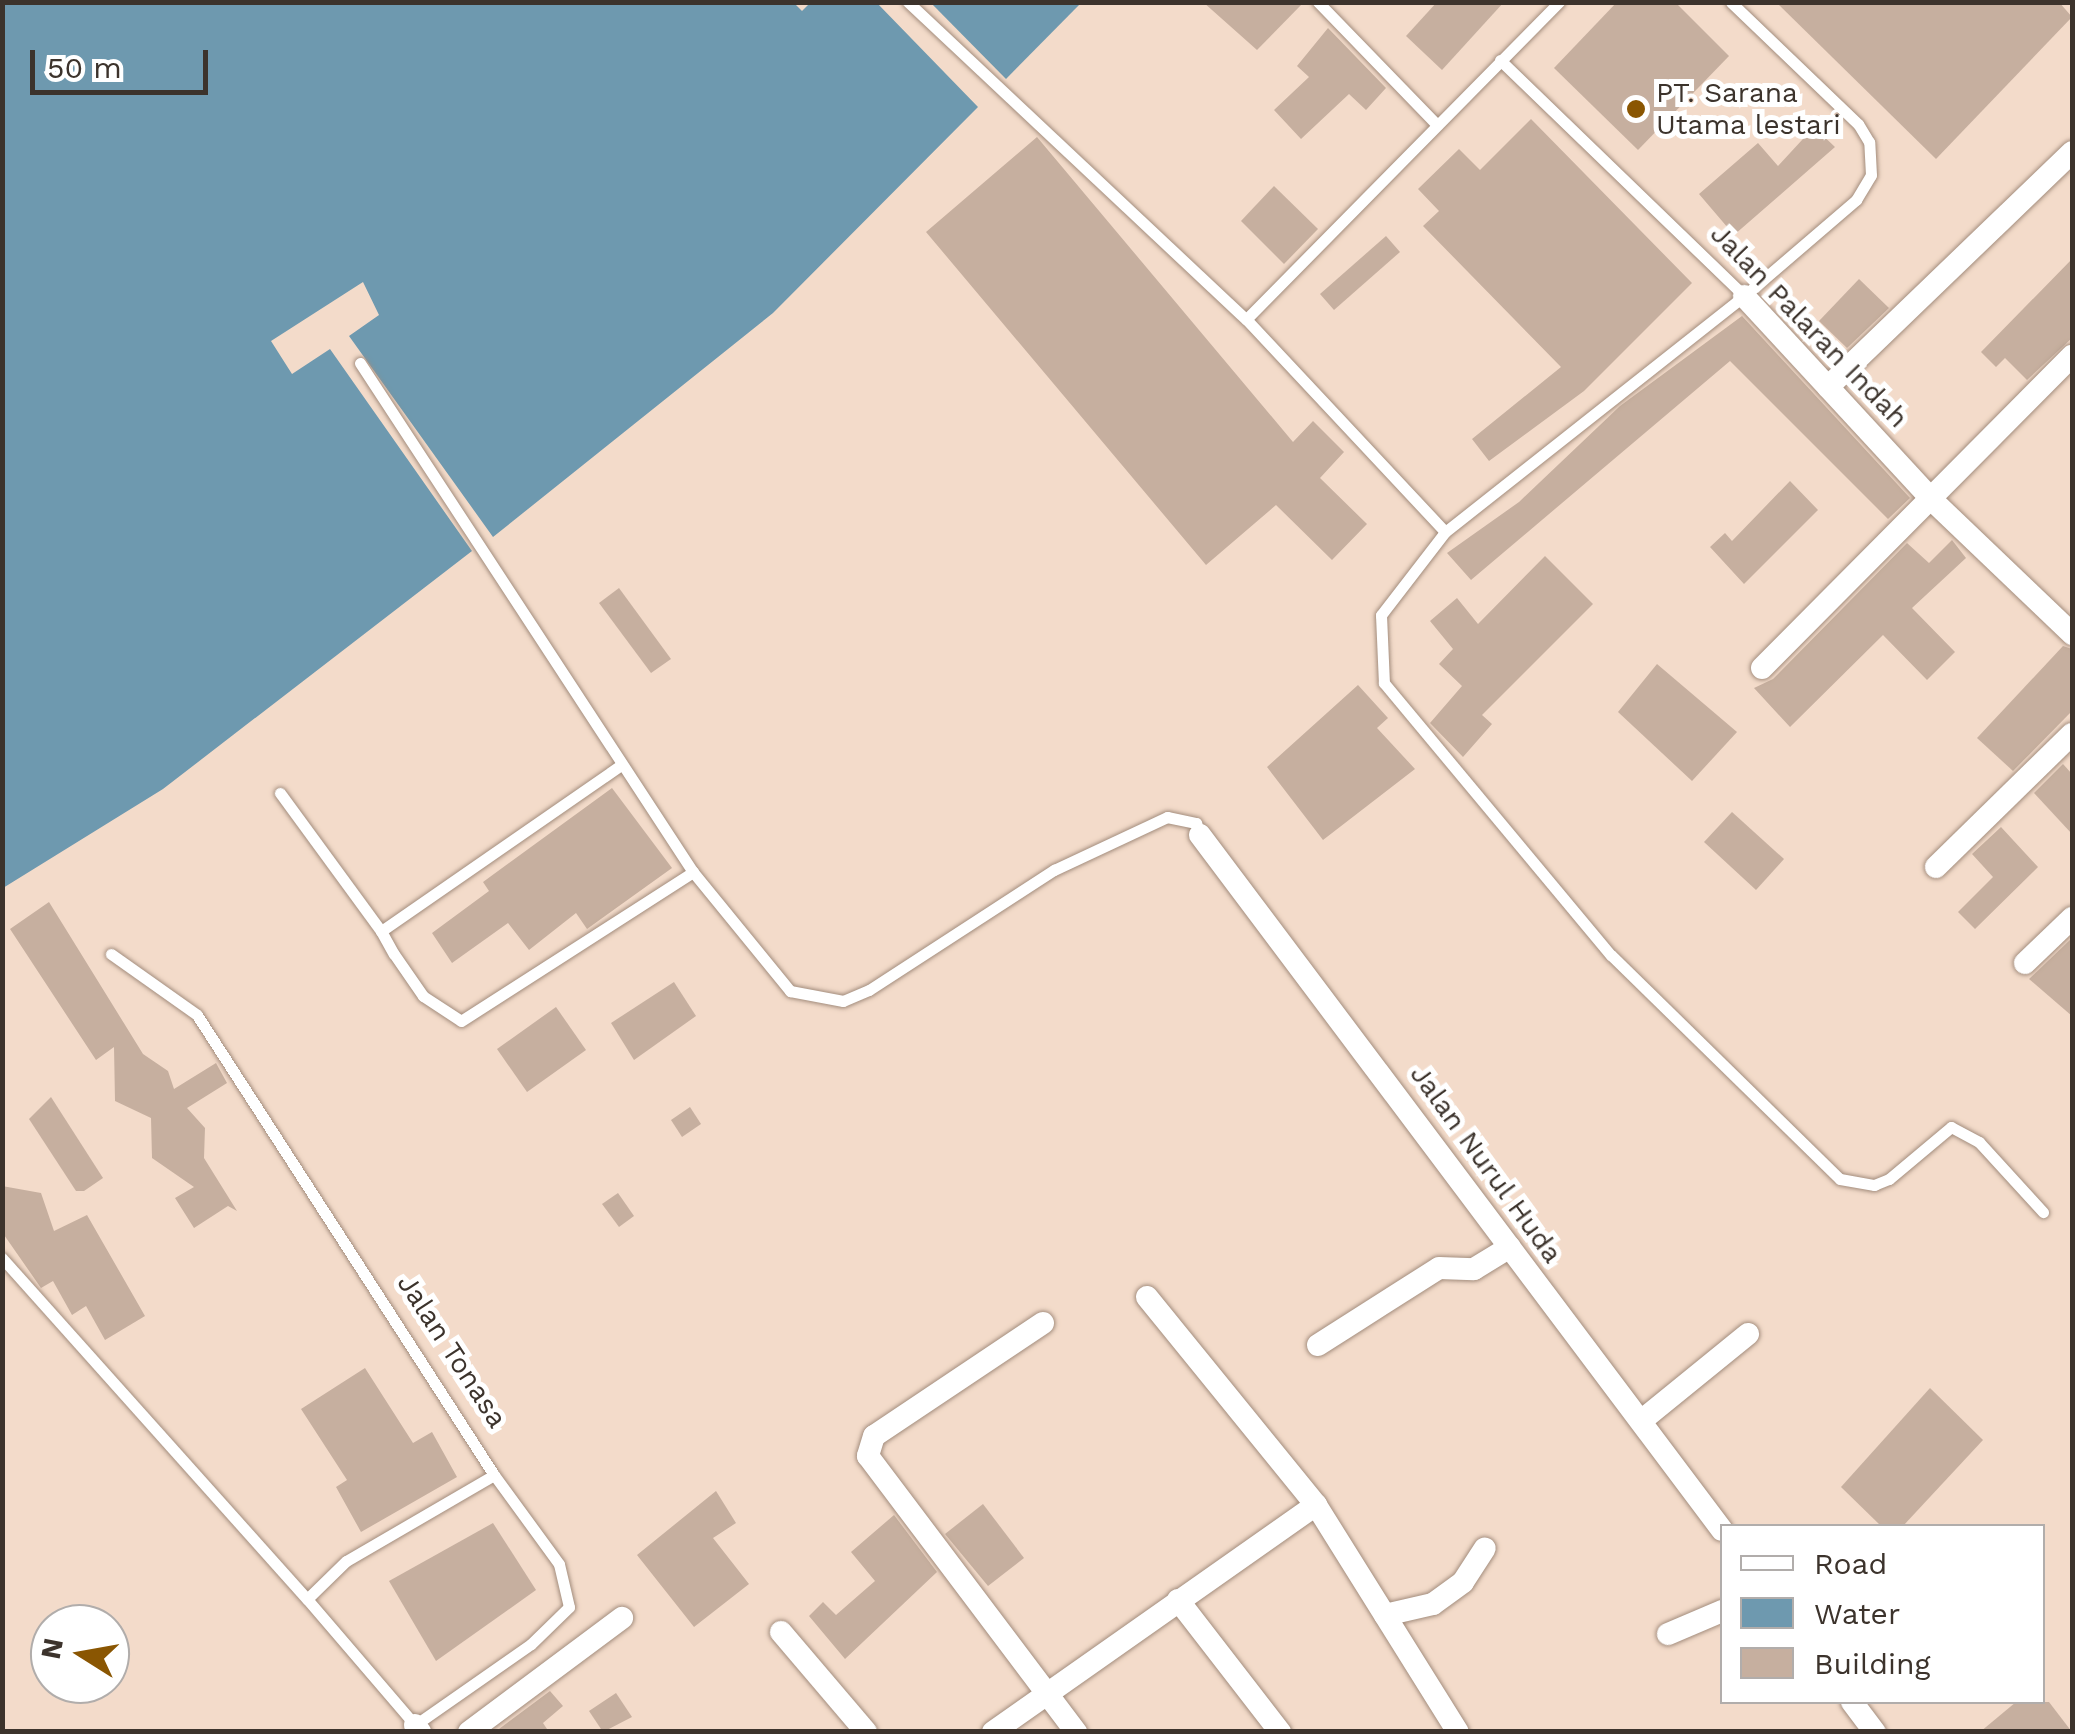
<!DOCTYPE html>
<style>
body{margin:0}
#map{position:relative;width:2075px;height:1734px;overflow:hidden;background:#f3dbca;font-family:"Work Sans",sans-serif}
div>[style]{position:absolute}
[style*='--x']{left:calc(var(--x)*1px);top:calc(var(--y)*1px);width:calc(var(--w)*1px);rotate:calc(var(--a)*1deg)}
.water>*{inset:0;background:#6e99af}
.building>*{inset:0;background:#c6af9f}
.roads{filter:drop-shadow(0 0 2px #a38d7d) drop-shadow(0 0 2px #a38d7d)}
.service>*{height:11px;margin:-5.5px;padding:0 5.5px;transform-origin:5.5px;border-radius:5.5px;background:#fff}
.minor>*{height:22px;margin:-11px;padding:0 11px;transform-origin:11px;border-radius:11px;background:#fff}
.dots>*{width:28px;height:28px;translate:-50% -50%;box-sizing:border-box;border:5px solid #fff;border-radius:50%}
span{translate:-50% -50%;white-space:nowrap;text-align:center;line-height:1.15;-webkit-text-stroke:10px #fff;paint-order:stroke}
.poi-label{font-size:28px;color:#3c332c}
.left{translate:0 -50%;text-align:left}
.street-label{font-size:28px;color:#3c332c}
.frame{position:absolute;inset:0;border:5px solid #3c332c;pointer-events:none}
.legend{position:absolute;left:1720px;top:1524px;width:325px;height:180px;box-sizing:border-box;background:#fff;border:2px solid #b1adab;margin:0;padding:12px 18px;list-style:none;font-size:30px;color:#3c332c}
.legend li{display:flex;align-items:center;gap:20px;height:50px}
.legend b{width:50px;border:2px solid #b1adab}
.north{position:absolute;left:30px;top:1604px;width:100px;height:100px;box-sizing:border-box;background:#fff;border:2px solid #b1adab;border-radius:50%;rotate:281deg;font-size:28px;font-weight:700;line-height:40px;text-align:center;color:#3c332c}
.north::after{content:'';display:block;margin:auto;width:35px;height:45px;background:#8a5602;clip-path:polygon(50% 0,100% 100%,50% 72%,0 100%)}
.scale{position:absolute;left:30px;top:50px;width:178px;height:45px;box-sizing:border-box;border:5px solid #3c332c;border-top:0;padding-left:12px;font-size:30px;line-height:35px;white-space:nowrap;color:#3c332c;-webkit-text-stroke:8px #fff;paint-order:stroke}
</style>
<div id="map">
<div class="water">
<i style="clip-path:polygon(794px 3px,802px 11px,810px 3px,877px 3px,978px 107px,773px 313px,493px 537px,349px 336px,379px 315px,363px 282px,271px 341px,292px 374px,330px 349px,472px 551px,163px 789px,3px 888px,3px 3px)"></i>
<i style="clip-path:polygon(931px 3px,1081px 3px,1006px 79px)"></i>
</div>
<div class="building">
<i style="clip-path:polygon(1203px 2px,1304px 2px,1257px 50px)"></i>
<i style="clip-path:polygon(1437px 2px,1504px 2px,1442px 70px,1406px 36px)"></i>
<i style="clip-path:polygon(1617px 2px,1675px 2px,1729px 56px,1638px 150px,1554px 68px)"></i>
<i style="clip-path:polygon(1776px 2px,2059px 2px,2072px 17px,1936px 159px)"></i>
<i style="clip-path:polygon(1328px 28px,1386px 88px,1366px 110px,1349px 94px,1301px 139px,1274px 110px,1309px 77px,1297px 66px)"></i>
<i style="clip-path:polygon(1531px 119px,1692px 283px,1584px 391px,1489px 461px,1472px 439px,1561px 367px,1423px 226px,1439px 211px,1418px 189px,1459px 149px,1480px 170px)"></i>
<i style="clip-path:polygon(1814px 127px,1835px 147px,1734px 235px,1699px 194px,1758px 143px,1778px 166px)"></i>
<i style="clip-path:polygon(1037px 137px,1293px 442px,1313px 421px,1344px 452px,1320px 478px,1367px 524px,1332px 560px,1276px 505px,1206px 565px,926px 232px)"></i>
<i style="clip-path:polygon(1274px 186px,1318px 229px,1284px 264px,1241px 221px)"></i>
<i style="clip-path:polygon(1386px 236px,1400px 252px,1334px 310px,1320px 294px)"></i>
<i style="clip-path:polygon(2072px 259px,2072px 338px,2027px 380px,2005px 358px,1996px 367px,1981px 352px)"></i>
<i style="clip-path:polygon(1859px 279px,1889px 308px,1847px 348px,1819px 321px)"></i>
<i style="clip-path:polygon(1742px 316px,1910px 498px,1888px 519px,1730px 361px,1471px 580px,1447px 553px,1519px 502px,1620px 406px)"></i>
<i style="clip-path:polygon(1790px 481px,1818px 510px,1744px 584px,1710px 547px,1725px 533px,1732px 541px)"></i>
<i style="clip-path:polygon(1952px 540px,1966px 558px,1912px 608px,1955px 652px,1927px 680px,1883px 635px,1790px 727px,1754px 688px,1773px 679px,1907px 543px,1929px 563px)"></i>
<i style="clip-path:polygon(1545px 556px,1593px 604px,1482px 715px,1492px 724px,1463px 757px,1430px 723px,1462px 686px,1439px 664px,1453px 649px,1430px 621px,1457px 598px,1478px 624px)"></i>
<i style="clip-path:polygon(619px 588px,671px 659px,651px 673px,599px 603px)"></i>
<i style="clip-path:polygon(2063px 646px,2072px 649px,2072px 711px,2013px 771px,1977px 738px)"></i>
<i style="clip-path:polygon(1657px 664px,1737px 732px,1692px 781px,1618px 712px)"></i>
<i style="clip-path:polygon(1358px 685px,1388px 718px,1377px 728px,1415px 769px,1323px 840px,1267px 767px)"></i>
<i style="clip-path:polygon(2063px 764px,2072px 774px,2072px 834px,2034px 793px)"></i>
<i style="clip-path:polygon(612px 788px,672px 868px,587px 929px,576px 913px,529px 950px,508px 923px,452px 963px,432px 933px,489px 891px,483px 882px)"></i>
<i style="clip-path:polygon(1732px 812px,1784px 859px,1756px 890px,1704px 842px)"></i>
<i style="clip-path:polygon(2001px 827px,2038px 867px,1975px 929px,1958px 912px,1993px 877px,1972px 854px)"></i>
<i style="clip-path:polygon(49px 902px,143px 1054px,168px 1071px,174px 1089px,216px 1063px,227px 1083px,187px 1108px,205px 1128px,204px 1158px,237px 1211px,228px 1206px,194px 1228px,175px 1198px,194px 1187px,152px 1158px,151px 1118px,115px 1101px,114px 1047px,96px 1060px,10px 929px)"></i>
<i style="clip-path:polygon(2072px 938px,2072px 1016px,2029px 979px)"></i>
<i style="clip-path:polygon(674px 982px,696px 1016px,634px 1060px,611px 1023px)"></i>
<i style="clip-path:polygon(556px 1007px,586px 1050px,527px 1092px,497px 1049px)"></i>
<i style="clip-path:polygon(51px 1097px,103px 1178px,84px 1191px,76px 1191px,29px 1119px)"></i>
<i style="clip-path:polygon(690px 1107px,701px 1124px,682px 1137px,671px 1120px)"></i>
<i style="clip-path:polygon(2px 1186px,41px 1193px,54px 1231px,87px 1215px,145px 1316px,105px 1340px,86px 1306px,72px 1315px,53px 1281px,41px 1288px,2px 1232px)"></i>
<i style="clip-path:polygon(618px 1193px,634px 1216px,619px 1227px,602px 1204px)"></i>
<i style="clip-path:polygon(365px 1368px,413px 1443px,432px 1432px,457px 1477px,361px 1532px,336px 1487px,347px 1480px,301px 1409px)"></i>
<i style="clip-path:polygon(1930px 1388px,1983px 1440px,1903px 1526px,1881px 1526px,1841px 1487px)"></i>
<i style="clip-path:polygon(716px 1491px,736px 1523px,713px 1538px,749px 1584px,694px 1627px,637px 1555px)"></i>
<i style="clip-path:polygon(983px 1504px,1024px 1558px,988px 1586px,945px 1534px)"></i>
<i style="clip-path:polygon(894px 1515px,937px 1572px,845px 1659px,809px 1616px,823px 1602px,836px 1615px,875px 1581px,851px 1552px)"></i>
<i style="clip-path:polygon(493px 1523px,536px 1590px,436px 1661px,389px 1581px)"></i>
<i style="clip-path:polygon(550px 1691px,563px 1706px,543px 1723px,549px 1732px,495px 1732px)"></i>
<i style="clip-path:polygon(616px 1693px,632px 1717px,603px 1732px,589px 1711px)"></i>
<i style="clip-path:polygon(2016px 1702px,2049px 1702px,2072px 1732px,1980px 1732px)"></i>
</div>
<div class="roads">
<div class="service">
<i style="--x:908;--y:2;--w:463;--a:43.2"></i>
<i style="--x:1318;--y:2;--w:171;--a:45.9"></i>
<i style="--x:1559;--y:2;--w:445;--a:134.6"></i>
<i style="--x:1246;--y:319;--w:291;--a:46.9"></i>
<i style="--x:1445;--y:532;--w:381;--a:-38.3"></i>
<i style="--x:1744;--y:296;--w:148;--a:-40.6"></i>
<i style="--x:1856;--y:200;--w:29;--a:-59"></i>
<i style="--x:1871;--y:175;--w:33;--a:-93"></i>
<i style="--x:1869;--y:142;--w:21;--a:-121"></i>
<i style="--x:1858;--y:124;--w:176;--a:-136.2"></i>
<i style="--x:1500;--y:60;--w:339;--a:44"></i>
<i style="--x:360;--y:363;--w:608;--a:56.81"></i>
<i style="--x:693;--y:872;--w:154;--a:50.8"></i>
<i style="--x:790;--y:991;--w:54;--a:10.7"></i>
<i style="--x:843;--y:1001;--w:28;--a:-23"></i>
<i style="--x:869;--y:990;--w:221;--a:-33"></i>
<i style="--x:1054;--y:870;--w:125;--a:-25.1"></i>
<i style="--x:1167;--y:817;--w:30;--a:12"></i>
<i style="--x:1196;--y:823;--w:13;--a:72"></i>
<i style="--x:1445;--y:532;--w:105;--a:127.6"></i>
<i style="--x:1381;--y:615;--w:68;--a:87.5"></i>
<i style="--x:1384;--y:683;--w:354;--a:50.2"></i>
<i style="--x:1611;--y:955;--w:320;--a:44.4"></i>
<i style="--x:1840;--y:1179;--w:35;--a:10"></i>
<i style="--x:1874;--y:1185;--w:16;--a:-22"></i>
<i style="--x:1889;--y:1179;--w:81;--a:-40"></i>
<i style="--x:1951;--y:1127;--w:32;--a:28"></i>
<i style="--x:1979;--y:1142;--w:95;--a:47.6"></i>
<i style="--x:621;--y:765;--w:292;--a:145.3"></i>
<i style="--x:381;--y:931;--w:26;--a:61"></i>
<i style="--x:394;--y:954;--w:51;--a:55.4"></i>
<i style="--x:423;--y:996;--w:45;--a:33.3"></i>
<i style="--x:461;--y:1021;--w:276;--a:-32.7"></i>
<i style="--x:280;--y:793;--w:171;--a:53.8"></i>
<i style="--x:111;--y:954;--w:105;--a:35.3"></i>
<i style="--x:197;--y:1015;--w:548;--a:57.15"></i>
<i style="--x:494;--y:1475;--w:171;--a:149.8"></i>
<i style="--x:346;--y:1561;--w:54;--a:135.7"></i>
<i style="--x:307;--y:1599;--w:166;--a:49.4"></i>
<i style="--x:415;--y:1725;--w:141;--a:-34.9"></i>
<i style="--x:531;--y:1644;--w:53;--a:-44.2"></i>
<i style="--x:569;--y:1607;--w:44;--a:-103.1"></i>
<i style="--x:559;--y:1564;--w:110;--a:-126.1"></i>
<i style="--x:2;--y:1258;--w:457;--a:48.2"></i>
</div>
<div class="minor">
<i style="--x:1744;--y:296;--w:277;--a:47.3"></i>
<i style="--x:1932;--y:500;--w:194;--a:43.7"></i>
<i style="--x:1828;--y:387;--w:339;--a:-43.9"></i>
<i style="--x:1762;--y:668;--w:440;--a:-45.2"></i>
<i style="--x:1200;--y:835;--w:869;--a:53.09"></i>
<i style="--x:1936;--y:867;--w:190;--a:-44.4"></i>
<i style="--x:2025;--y:963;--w:65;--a:-43.8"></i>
<i style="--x:1147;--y:1297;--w:268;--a:50.9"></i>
<i style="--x:1316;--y:1505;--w:268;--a:58"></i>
<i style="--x:1043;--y:1323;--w:203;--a:146.2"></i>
<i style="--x:874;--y:1436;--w:21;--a:107"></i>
<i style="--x:868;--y:1456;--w:346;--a:53"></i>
<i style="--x:1318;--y:1345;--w:143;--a:-32.5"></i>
<i style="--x:1439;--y:1268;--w:35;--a:2"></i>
<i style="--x:1474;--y:1269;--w:42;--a:-31.4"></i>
<i style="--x:1641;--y:1421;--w:138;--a:-39.1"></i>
<i style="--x:1178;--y:1600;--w:167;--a:52.3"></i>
<i style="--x:1385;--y:1615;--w:49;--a:-12.9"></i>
<i style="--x:1433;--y:1604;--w:37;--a:-36"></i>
<i style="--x:1463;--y:1582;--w:40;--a:-57.1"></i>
<i style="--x:781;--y:1632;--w:131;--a:49.6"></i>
<i style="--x:1668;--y:1634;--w:59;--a:-23.1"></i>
<i style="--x:1852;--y:1702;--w:38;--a:53"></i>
<i style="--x:415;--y:1725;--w:9;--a:54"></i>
<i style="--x:469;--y:1732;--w:191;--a:-36.7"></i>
<i style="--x:993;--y:1732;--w:395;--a:-35.1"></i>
</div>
</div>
<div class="dots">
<i style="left:1636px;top:109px;background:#8a5602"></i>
</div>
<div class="poi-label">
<span class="left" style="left:1656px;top:109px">PT. Sarana<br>Utama lestari</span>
</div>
<div class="street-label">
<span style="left:1809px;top:326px;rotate:46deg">Jalan Palaran Indah</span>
<span style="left:1486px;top:1164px;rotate:54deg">Jalan Nurul Huda</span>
<span style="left:452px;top:1351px;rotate:57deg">Jalan Tonasa</span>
</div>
<div class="frame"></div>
<ul class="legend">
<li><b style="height:12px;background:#fff"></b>Road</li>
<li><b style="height:28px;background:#6e99af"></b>Water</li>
<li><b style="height:28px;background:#c6af9f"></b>Building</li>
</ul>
<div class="north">N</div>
<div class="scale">50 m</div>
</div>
